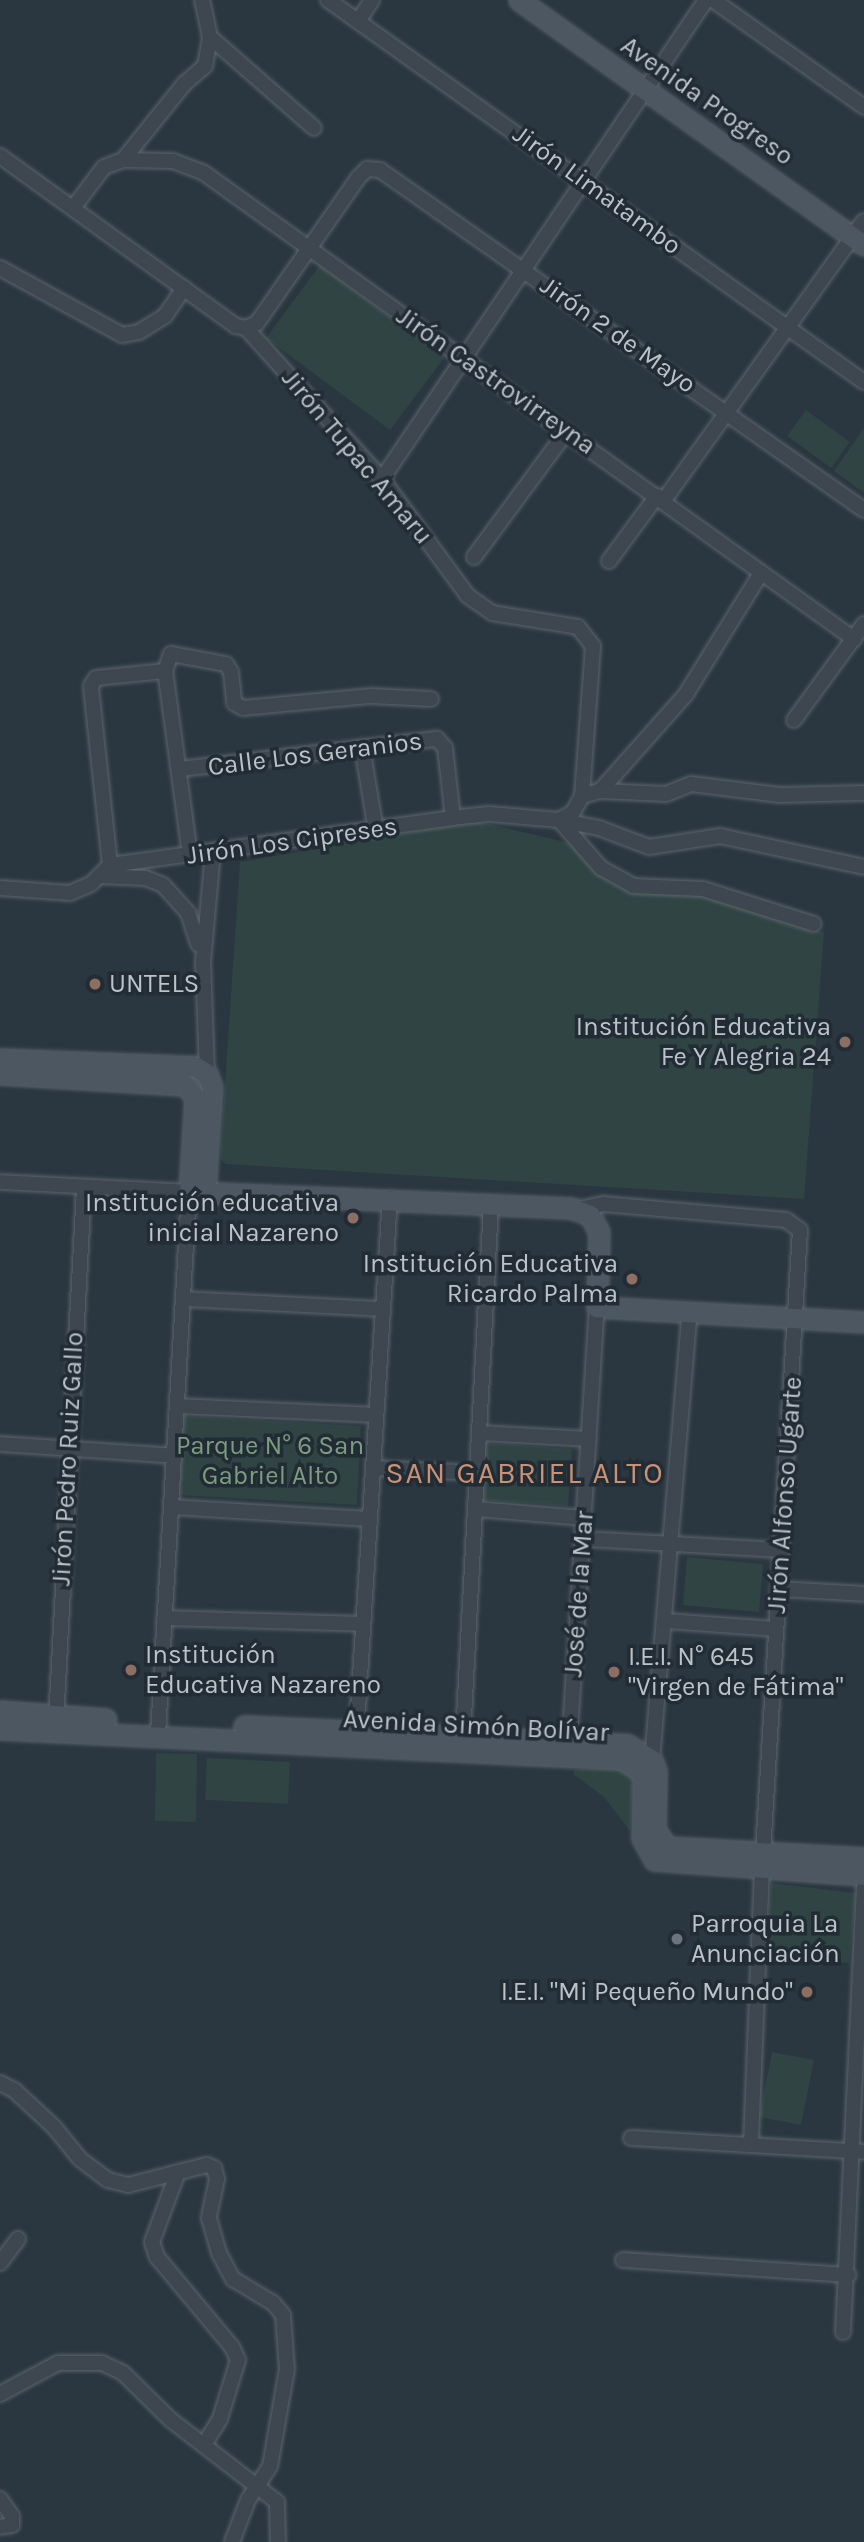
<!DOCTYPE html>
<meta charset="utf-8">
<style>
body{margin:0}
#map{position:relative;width:864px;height:2542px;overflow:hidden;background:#2a3640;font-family:Karla,sans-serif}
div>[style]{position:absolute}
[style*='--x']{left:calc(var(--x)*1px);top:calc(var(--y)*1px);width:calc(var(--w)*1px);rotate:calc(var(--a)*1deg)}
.green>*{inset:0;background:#2f4443}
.roads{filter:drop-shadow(0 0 2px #5c656d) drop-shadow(0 0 2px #5c656d)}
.street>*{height:14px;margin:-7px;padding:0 7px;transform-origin:7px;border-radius:7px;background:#3e4750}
.secondary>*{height:19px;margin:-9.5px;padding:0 9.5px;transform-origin:9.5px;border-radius:9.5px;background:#4c5762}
.dots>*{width:19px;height:19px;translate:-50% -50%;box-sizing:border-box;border:4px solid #222c35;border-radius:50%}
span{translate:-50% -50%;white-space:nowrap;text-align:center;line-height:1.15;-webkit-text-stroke:7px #222c35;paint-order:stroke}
.street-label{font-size:26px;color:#bbc2ca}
.poi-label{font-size:26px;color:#bbc2ca}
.left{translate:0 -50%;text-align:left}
.right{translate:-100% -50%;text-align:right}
.park-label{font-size:26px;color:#7c9d80}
.quarter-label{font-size:30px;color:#ca9175;letter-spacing:2px}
</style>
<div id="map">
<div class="green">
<i style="clip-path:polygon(320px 265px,444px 358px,390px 430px,266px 338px)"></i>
<i style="clip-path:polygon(806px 410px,850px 442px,831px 468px,787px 436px)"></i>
<i style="clip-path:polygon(864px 428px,864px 493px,834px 471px)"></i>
<i style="clip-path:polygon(476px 821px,577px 845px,601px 874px,701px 892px,824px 932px,804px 1199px,226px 1164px,220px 1158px,240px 862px)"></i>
<i style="clip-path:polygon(182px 1416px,361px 1426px,357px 1505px,178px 1495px)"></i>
<i style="clip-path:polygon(486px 1443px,572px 1449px,568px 1506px,482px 1500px)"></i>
<i style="clip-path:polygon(687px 1557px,763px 1564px,759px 1612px,683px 1605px)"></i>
<i style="clip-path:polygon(156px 1753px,197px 1754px,196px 1822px,155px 1821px)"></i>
<i style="clip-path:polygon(207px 1758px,290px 1762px,288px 1804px,205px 1800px)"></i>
<i style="clip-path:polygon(575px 1769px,628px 1769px,633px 1775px,630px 1831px,604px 1797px,573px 1774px)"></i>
<i style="clip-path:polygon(771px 1883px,856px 1893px,849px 1963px,768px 1958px)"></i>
<i style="clip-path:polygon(772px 2052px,814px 2060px,801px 2125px,759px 2117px)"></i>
</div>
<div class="roads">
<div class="street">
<i style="--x:328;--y:0;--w:658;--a:35.48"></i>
<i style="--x:713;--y:0;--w:185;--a:35.3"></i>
<i style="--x:358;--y:21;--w:25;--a:-56"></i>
<i style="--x:210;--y:37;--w:138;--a:41.2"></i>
<i style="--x:0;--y:156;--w:291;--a:35.8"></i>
<i style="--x:236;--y:326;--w:10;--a:11"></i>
<i style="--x:246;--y:328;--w:203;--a:48"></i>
<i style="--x:382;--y:479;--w:145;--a:53.7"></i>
<i style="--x:468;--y:596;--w:29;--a:35"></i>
<i style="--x:492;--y:613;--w:87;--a:9.2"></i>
<i style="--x:578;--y:627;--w:24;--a:52"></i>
<i style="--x:593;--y:646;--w:150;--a:94.2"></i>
<i style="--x:582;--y:796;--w:18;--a:119"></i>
<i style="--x:573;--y:812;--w:16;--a:150"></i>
<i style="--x:559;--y:820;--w:70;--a:-175.1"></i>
<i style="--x:489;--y:814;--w:36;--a:174"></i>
<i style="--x:453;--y:818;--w:346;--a:172.2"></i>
<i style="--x:110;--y:865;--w:27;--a:135"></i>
<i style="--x:91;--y:884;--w:23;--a:157"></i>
<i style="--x:70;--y:893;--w:70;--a:-175.9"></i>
<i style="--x:123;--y:160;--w:50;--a:1.1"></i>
<i style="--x:173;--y:161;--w:33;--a:21"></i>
<i style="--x:204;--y:173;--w:800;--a:35.64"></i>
<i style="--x:73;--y:208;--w:51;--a:-52.9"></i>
<i style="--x:104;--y:167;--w:20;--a:-20"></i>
<i style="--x:123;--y:160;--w:97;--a:-51.2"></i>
<i style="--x:184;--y:84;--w:28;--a:-41"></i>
<i style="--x:205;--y:66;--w:29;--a:-80"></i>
<i style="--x:210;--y:37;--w:38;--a:-102"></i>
<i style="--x:0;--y:268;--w:139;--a:28.8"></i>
<i style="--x:122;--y:335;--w:17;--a:-10"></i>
<i style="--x:139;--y:332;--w:31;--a:-32"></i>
<i style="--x:165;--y:316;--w:34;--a:-56"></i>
<i style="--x:246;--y:328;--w:12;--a:-24"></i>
<i style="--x:257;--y:323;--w:177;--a:-55.1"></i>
<i style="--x:358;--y:178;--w:13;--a:-45"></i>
<i style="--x:367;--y:169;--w:13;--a:4"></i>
<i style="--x:380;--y:170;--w:591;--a:35.09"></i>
<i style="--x:382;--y:479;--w:578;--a:-55.93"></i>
<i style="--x:664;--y:500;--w:343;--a:-54.4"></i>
<i style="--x:474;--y:557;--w:155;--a:-53.6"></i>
<i style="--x:609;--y:561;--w:81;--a:-53.6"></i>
<i style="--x:794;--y:720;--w:119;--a:-53.9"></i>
<i style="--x:362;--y:747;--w:85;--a:80.5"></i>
<i style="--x:180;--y:769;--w:259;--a:-6.7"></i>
<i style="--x:437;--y:739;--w:12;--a:48"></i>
<i style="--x:445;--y:748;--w:70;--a:83.5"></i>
<i style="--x:600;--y:791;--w:130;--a:-48.4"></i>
<i style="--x:686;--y:694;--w:142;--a:-58.2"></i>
<i style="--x:582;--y:796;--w:19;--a:-16"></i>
<i style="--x:600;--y:791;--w:66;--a:2.6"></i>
<i style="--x:666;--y:794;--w:27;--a:-22"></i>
<i style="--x:691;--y:784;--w:89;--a:7.1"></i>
<i style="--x:779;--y:795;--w:85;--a:-1.3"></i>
<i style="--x:559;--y:820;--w:41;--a:11.3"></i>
<i style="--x:599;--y:828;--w:53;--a:20.8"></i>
<i style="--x:649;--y:847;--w:72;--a:-8.8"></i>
<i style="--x:720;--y:836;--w:147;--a:12.1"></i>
<i style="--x:559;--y:820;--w:64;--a:48.8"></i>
<i style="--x:601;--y:868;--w:37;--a:29"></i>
<i style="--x:633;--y:886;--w:70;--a:2.5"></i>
<i style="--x:703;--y:889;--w:116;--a:17.5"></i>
<i style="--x:190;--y:855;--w:186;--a:-97.7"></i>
<i style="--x:165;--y:671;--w:18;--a:-71"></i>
<i style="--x:171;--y:654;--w:56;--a:10.3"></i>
<i style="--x:226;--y:664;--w:9;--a:58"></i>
<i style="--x:231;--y:672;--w:31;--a:84"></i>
<i style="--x:234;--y:703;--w:10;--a:29"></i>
<i style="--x:243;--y:708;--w:129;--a:-5.4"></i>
<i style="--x:371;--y:696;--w:60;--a:2.9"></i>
<i style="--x:110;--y:865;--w:180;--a:-96.1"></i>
<i style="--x:91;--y:686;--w:9;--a:-58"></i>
<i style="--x:96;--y:678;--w:69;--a:-5.8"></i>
<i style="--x:99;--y:876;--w:46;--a:2.5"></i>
<i style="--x:145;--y:878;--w:19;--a:21"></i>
<i style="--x:163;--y:885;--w:38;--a:48"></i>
<i style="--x:188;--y:913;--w:33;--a:72"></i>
<i style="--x:207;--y:1074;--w:112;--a:-92"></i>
<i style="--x:203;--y:962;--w:109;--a:-84.8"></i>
<i style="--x:0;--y:1182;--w:189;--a:3"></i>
<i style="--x:189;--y:1192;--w:544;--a:93.27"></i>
<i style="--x:579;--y:1209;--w:25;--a:-12"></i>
<i style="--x:603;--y:1204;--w:184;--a:5"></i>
<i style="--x:786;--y:1220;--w:17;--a:36"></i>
<i style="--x:800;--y:1230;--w:624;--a:93.4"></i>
<i style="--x:185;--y:1299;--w:198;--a:2.9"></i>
<i style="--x:178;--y:1406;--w:198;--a:2.6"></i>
<i style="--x:480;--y:1433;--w:109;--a:3.2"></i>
<i style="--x:0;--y:1444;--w:174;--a:3.9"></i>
<i style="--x:373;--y:1468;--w:105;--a:2.7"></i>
<i style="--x:171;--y:1507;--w:198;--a:3.5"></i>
<i style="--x:476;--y:1509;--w:108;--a:4.8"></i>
<i style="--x:583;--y:1539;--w:199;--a:3.2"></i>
<i style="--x:778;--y:1589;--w:86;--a:3.3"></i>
<i style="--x:164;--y:1618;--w:198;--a:1.7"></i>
<i style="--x:665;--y:1621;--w:111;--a:4.1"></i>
<i style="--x:56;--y:1722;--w:536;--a:-87"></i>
<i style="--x:463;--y:1737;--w:534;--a:-86.99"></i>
<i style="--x:356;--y:1741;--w:544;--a:-86.42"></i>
<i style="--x:569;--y:1749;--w:443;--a:-86.4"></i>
<i style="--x:648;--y:1767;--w:8;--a:-60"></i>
<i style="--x:652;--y:1760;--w:450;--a:-85.2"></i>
<i style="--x:0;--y:2083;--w:16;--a:27"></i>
<i style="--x:14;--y:2090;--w:54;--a:42.8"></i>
<i style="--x:54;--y:2127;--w:41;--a:50.9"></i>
<i style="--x:80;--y:2159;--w:35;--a:37"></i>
<i style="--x:108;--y:2180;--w:21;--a:14"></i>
<i style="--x:128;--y:2185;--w:81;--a:-14.2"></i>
<i style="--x:207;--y:2165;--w:8;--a:23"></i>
<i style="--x:214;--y:2168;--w:11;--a:75"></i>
<i style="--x:217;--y:2179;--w:40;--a:102"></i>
<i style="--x:209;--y:2218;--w:36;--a:74"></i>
<i style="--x:219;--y:2253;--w:30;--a:62"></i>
<i style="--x:233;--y:2279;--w:47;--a:31"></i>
<i style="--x:273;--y:2303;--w:16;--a:50"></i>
<i style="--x:283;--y:2315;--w:54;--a:85.8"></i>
<i style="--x:287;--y:2369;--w:98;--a:99.9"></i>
<i style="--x:270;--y:2466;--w:40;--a:122.9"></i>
<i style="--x:248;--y:2500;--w:45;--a:110.9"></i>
<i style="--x:631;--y:2138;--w:233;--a:3.4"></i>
<i style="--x:751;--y:2143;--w:274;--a:-87.7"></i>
<i style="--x:178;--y:2172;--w:75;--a:110.4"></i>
<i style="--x:152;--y:2242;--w:16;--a:72"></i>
<i style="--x:157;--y:2257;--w:117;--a:50.2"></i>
<i style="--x:232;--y:2347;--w:14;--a:65"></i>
<i style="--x:238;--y:2360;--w:62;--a:107"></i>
<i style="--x:220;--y:2419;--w:28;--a:122"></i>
<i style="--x:623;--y:2260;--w:226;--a:3.8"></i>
<i style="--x:0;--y:2263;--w:30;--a:-53"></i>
<i style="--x:843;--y:2332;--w:445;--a:-87.3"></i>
<i style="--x:0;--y:2394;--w:66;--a:-28.1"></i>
<i style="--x:58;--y:2363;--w:44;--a:0"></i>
<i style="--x:102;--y:2363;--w:23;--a:25"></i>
<i style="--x:123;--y:2373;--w:67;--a:44.4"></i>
<i style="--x:171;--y:2420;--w:134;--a:37.7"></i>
<i style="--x:277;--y:2502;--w:40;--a:88.6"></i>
<i style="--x:0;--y:2499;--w:21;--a:55"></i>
<i style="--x:12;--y:2516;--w:9;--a:90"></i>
<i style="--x:12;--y:2525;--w:12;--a:171"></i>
</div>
<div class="secondary">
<i style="--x:519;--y:0;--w:423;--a:35.4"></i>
<i style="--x:0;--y:1059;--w:196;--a:2.3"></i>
<i style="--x:196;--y:1067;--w:13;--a:32"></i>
<i style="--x:207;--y:1074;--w:14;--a:69"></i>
<i style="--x:212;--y:1087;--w:105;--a:93.8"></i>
<i style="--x:0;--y:1074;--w:185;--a:3.4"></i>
<i style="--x:185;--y:1085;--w:16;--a:50"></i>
<i style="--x:195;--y:1097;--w:95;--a:93.6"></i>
<i style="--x:189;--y:1192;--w:382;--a:2.4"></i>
<i style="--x:571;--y:1208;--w:20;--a:20"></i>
<i style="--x:590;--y:1215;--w:19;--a:62"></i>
<i style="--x:599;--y:1232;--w:75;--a:91.5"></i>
<i style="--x:597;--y:1307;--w:267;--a:3.2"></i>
<i style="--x:0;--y:1711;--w:106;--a:4.3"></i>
<i style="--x:244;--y:1726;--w:384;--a:2.8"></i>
<i style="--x:628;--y:1745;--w:28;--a:32"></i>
<i style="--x:652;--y:1760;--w:12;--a:70"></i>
<i style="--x:656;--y:1771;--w:59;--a:91"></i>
<i style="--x:655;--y:1830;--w:21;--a:55"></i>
<i style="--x:667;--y:1847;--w:197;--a:3.2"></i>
<i style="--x:0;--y:1729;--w:622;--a:2.77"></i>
<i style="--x:621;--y:1759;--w:26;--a:32"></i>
<i style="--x:643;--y:1773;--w:65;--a:90.9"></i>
<i style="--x:642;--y:1838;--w:25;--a:61"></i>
<i style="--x:654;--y:1860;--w:211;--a:4.1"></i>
</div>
</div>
<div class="dots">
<i style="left:95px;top:984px;background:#8d6e63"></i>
<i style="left:845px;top:1042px;background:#8d6e63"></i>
<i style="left:353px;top:1218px;background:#8d6e63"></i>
<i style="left:632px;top:1279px;background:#8d6e63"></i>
<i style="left:131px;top:1670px;background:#8d6e63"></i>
<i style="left:614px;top:1672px;background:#8d6e63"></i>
<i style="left:677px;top:1939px;background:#6b7280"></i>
<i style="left:807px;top:1992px;background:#8d6e63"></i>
</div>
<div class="street-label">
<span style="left:707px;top:101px;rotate:35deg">Avenida Progreso</span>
<span style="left:597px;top:190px;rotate:36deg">Jirón Limatambo</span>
<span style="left:618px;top:335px;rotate:35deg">Jirón 2 de Mayo</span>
<span style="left:496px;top:381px;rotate:35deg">Jirón Castrovirreyna</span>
<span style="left:357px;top:457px;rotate:50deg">Jirón Tupac Amaru</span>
<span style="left:315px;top:754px;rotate:-7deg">Calle Los Geranios</span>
<span style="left:292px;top:841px;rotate:-8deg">Jirón Los Cipreses</span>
<span style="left:68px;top:1459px;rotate:-87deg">Jirón Pedro Ruiz Gallo</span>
<span style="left:785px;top:1495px;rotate:-86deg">Jirón Alfonso Ugarte</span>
<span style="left:579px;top:1594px;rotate:-86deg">José de la Mar</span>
<span style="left:476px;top:1726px;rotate:3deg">Avenida Simón Bolívar</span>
</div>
<div class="poi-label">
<span class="left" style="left:109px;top:984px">UNTELS</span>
<span class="right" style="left:831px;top:1042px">Institución Educativa<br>Fe Y Alegria 24</span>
<span class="right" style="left:339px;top:1218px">Institución educativa<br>inicial Nazareno</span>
<span class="right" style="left:618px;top:1279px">Institución Educativa<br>Ricardo Palma</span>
<span class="left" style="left:145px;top:1670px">Institución<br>Educativa Nazareno</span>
<span class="left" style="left:628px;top:1672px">I.E.I. N° 645<br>"Virgen de Fátima"</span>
<span class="left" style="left:691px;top:1939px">Parroquia La<br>Anunciación</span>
<span class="right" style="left:793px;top:1992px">I.E.I. "Mi Pequeño Mundo"</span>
</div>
<div class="park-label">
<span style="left:270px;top:1461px">Parque N° 6 San<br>Gabriel Alto</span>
</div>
<div class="quarter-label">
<span style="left:525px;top:1473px">SAN GABRIEL ALTO</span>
</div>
</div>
